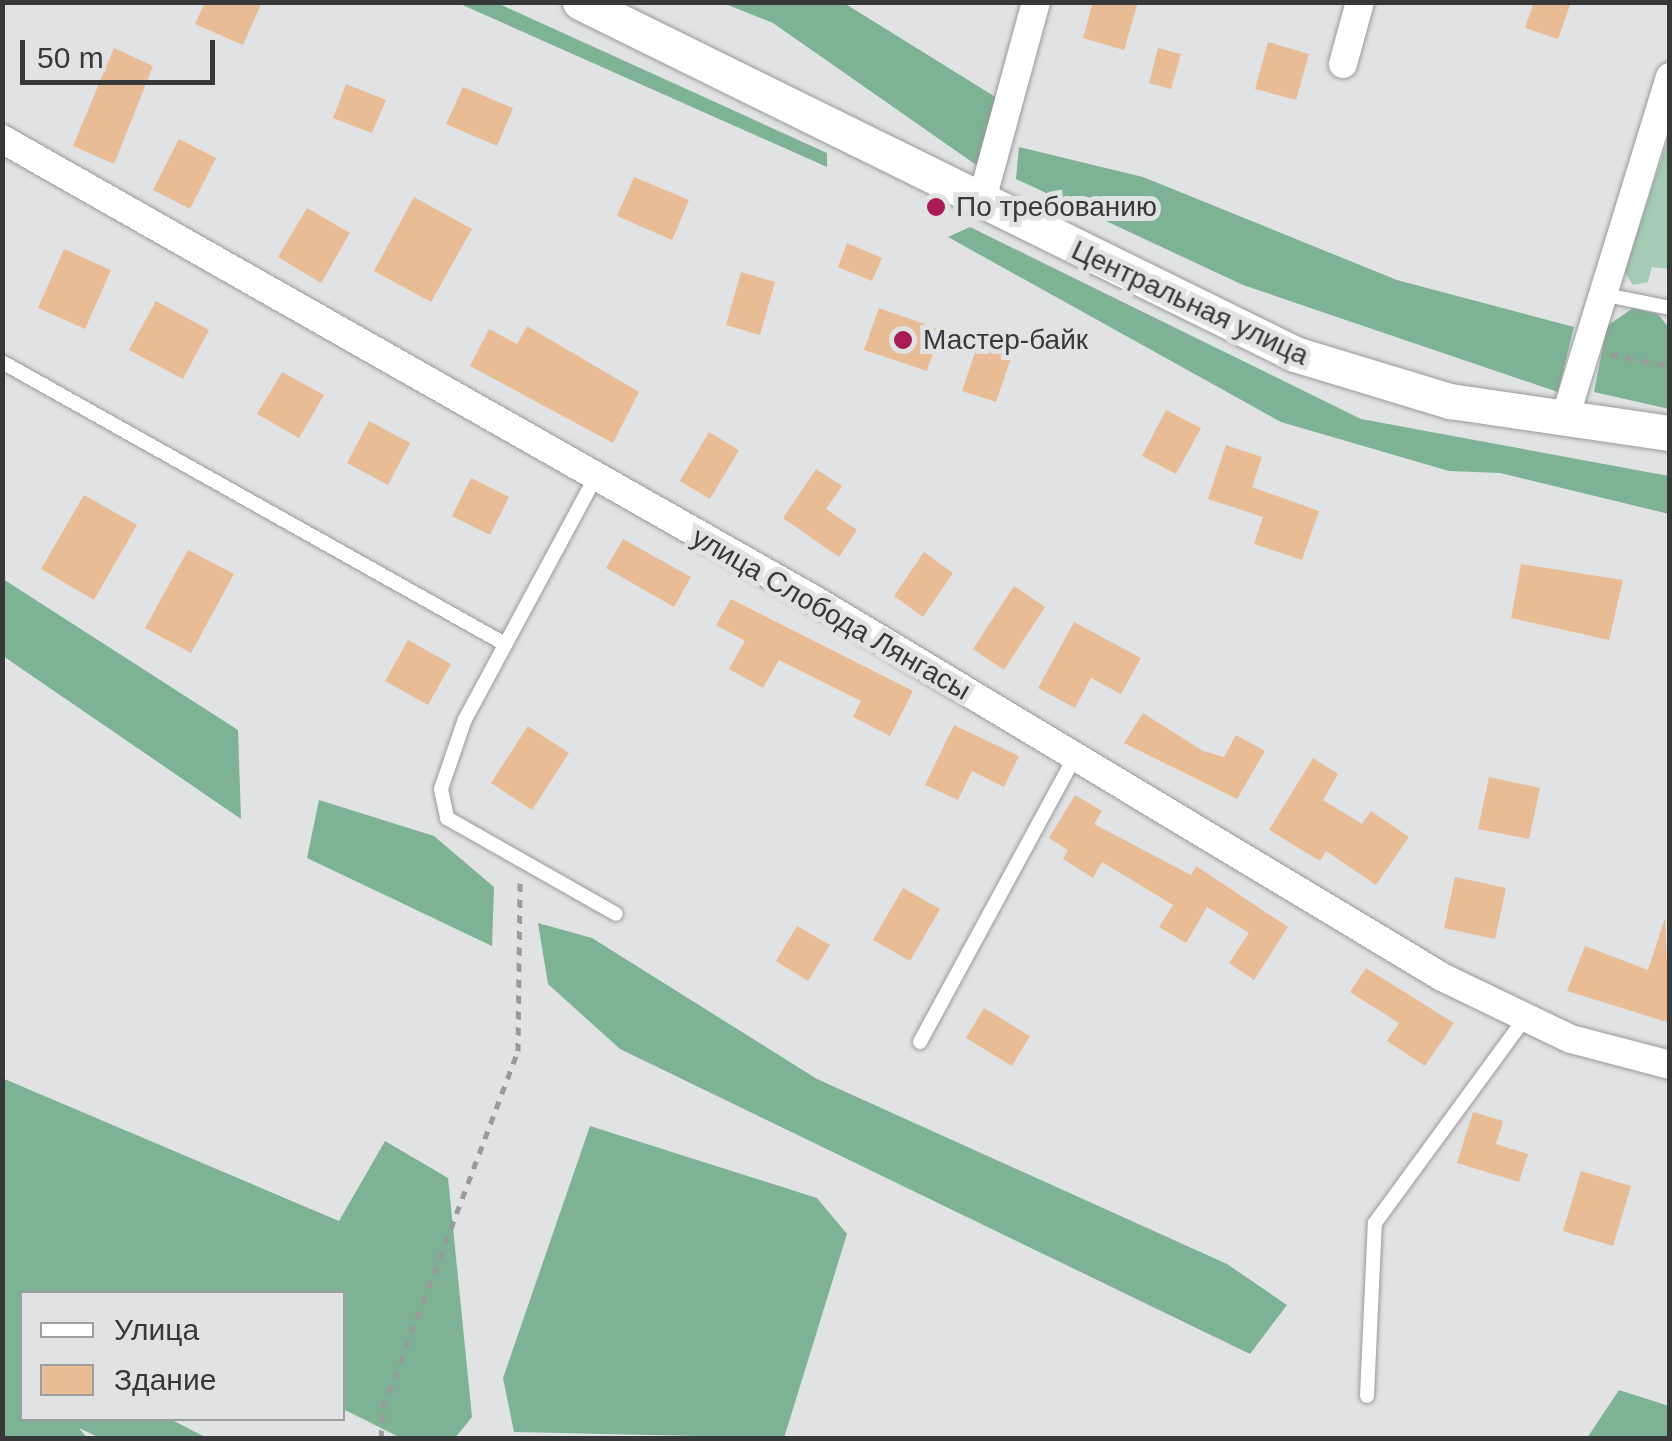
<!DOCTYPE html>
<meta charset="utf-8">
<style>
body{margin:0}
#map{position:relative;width:1672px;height:1441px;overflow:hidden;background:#e1e2e4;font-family:Arial,sans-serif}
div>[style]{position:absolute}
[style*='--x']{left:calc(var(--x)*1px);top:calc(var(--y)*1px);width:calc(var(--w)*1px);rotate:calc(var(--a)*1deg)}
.green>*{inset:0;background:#a5cbb4}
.forest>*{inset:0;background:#7db394}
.building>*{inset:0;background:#e8bd95}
.path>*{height:5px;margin-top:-2.5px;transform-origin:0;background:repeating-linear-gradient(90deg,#999a9c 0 8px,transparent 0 16px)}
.roads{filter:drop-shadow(0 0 2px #98999b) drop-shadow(0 0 2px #98999b)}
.service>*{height:14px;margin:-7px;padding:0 7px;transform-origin:7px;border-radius:7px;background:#fff}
.minor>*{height:28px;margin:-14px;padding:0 14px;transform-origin:14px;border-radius:14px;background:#fff}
.tertiary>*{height:35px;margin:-17.5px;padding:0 17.5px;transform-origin:17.5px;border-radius:17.5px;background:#fff}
.dots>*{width:28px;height:28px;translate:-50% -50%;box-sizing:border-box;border:5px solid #e1e2e4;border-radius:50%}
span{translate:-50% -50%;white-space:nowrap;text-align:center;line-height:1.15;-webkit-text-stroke:10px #e1e2e4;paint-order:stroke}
.poi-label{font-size:28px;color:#373839}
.left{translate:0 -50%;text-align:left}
.street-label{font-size:28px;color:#373839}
.frame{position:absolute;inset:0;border:5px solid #373839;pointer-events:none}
.legend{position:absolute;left:20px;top:1291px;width:325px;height:130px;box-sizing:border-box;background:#e1e2e4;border:2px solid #9d9ea0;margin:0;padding:12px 18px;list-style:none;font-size:30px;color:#373839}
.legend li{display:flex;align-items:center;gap:20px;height:50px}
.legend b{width:50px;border:2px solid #9d9ea0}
.scale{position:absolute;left:20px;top:40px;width:195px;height:45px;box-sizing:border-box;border:5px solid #373839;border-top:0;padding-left:12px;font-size:30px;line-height:35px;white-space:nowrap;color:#373839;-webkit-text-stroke:8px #e1e2e4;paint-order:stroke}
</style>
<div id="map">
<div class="green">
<i style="clip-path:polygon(1669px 137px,1669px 269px,1652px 267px,1648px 282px,1633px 285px,1624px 271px)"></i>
</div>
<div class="forest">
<i style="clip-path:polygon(458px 3px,497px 3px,827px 153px,827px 167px)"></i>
<i style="clip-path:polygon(723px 3px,844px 3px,997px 98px,982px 169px,773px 23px)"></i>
<i style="clip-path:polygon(1019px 147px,1143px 177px,1397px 280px,1574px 327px,1558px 392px,1243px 285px,1016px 179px)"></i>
<i style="clip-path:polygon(970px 227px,1361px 419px,1669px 476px,1669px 514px,1500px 473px,1449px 471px,1281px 422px,948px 237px)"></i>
<i style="clip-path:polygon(1633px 308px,1658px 314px,1669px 328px,1669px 409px,1594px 392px,1607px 326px)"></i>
<i style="clip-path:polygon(3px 579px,238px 730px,241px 819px,3px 656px)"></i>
<i style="clip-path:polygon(319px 800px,434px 836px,494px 887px,492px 946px,307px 858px)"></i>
<i style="clip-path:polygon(538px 923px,592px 938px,817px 1079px,1227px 1264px,1287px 1305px,1250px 1354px,620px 1049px,548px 984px)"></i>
<i style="clip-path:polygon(2px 1078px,339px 1221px,385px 1141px,448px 1178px,472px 1417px,455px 1438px,401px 1438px,343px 1409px,342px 1294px,22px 1294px,22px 1418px,170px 1419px,207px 1438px,100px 1438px,79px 1428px,87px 1438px,3px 1438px)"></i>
<i style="clip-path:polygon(590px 1126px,817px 1198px,847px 1234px,784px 1438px,514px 1432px,503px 1378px)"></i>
<i style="clip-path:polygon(1619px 1390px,1669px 1406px,1669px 1438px,1587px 1438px)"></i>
</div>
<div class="building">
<i style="clip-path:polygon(205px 2px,262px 2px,243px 45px,195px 24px)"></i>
<i style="clip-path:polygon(1093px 2px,1138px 2px,1124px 50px,1083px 38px)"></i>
<i style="clip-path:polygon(1534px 2px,1571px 2px,1558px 39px,1525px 28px)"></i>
<i style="clip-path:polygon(1268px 42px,1309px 54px,1296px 100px,1255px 89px)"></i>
<i style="clip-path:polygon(114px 48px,153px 66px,114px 164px,73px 146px)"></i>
<i style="clip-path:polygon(1158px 48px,1181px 54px,1171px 89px,1149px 83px)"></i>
<i style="clip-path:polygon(346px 84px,386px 100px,372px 133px,333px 118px)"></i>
<i style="clip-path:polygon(463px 87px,513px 108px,497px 146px,446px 124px)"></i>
<i style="clip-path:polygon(179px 139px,216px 158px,190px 209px,153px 190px)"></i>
<i style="clip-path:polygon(634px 177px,689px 200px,672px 240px,617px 216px)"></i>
<i style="clip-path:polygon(414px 197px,472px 229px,431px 302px,374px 271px)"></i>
<i style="clip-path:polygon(307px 208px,350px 233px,321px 283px,278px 257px)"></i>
<i style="clip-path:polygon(847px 243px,882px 258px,872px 281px,838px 267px)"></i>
<i style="clip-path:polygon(64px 249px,111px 270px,85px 329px,38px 308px)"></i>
<i style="clip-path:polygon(741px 272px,775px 282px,760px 335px,726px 325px)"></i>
<i style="clip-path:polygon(156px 301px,209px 330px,183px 379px,129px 350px)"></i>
<i style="clip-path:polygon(879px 308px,941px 330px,927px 371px,864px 350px)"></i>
<i style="clip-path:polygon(527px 326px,639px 392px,613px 443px,470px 366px,489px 329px,517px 344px)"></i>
<i style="clip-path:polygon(979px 340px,1013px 352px,996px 402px,962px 391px)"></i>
<i style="clip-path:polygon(282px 372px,324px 395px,299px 438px,257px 414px)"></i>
<i style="clip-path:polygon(1166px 410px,1201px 428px,1176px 474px,1142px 456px)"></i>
<i style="clip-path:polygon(369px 421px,410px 443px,388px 485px,347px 463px)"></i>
<i style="clip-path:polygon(709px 432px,739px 450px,710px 499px,680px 481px)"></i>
<i style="clip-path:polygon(1226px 445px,1262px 457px,1252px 487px,1319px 511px,1302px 560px,1254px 544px,1263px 517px,1208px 499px)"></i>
<i style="clip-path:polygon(816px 469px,842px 486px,826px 509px,857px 530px,839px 557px,783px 518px)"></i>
<i style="clip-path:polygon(471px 478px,509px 497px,490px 535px,452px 516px)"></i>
<i style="clip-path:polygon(84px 495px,137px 525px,94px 600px,41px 569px)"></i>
<i style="clip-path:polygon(623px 539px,691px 577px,674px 607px,606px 568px)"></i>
<i style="clip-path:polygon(188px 550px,234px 574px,191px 653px,145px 628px)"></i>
<i style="clip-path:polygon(924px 552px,953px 573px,923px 617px,894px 596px)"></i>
<i style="clip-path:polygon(1521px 564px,1623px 580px,1609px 640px,1511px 618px)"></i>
<i style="clip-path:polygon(1014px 586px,1045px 607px,1004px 670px,973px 649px)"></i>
<i style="clip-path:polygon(731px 599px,913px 691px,890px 736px,853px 717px,861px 701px,779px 660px,763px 688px,729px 669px,745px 641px,716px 625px)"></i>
<i style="clip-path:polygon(1074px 622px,1141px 658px,1121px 694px,1091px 678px,1075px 708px,1038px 688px)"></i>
<i style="clip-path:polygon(408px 640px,451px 664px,428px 705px,385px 681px)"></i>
<i style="clip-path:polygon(1143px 713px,1203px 751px,1224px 757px,1236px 735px,1265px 751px,1237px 799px,1124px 743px)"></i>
<i style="clip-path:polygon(954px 725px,1019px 756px,1004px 787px,972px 771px,958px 800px,925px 785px)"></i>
<i style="clip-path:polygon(528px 726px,569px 753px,532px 810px,491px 783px)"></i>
<i style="clip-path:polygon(1313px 758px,1338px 774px,1323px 800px,1362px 824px,1371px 811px,1409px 837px,1376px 885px,1326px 851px,1320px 861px,1269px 830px)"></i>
<i style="clip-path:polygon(1489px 777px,1540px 788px,1529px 839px,1478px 829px)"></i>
<i style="clip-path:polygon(1075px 795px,1102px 811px,1094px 824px,1191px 875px,1196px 866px,1288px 927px,1254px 980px,1229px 963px,1249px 933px,1207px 907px,1186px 943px,1159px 927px,1173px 905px,1102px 862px,1093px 878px,1063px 859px,1068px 850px,1049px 838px)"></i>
<i style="clip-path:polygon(1455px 877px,1506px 888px,1495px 939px,1444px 928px)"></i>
<i style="clip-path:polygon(903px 888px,940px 909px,910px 961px,873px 940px)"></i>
<i style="clip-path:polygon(1665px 918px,1670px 1023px,1567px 991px,1585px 946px,1648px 970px)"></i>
<i style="clip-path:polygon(797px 926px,830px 945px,808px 981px,776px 961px)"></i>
<i style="clip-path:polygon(1366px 968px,1454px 1023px,1425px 1066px,1387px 1041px,1399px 1023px,1350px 992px)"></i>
<i style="clip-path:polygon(984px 1008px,1030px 1036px,1012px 1066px,966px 1038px)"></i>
<i style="clip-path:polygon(1473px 1112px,1503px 1121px,1496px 1144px,1528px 1154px,1519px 1182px,1457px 1163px)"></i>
<i style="clip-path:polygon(1581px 1171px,1631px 1186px,1613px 1246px,1563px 1231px)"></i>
</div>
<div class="path">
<i style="--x:1610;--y:354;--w:61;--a:11.3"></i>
<i style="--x:381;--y:1438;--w:30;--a:-86"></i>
<i style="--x:383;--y:1408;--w:382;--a:-69.3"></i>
<i style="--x:518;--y:1051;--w:169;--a:-89.3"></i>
</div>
<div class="roads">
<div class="service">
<i style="--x:1606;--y:295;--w:65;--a:11.5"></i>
<i style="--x:2;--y:362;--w:577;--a:29.28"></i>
<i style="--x:595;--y:478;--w:274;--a:118.3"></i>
<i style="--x:465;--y:719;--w:74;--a:108.9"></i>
<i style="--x:441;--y:789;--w:30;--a:78"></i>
<i style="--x:447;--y:818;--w:194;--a:29.6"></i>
<i style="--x:920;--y:1042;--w:323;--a:-61.5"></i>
<i style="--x:1367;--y:1396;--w:173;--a:-87.4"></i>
<i style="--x:1375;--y:1223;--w:255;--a:-53.8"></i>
</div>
<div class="minor">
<i style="--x:1343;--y:64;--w:64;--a:-74.7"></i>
<i style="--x:2;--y:139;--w:938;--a:29.57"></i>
<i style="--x:818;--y:602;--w:728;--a:31"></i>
<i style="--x:1442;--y:977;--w:143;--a:25.7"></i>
<i style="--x:1571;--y:1039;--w:102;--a:14.7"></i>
<i style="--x:981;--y:203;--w:208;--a:-74.7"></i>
<i style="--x:1565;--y:418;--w:357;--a:-72.9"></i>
</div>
<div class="tertiary">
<i style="--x:580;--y:2;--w:797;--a:26.21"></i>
<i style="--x:1295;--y:354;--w:162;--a:16.9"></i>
<i style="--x:1450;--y:401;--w:222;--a:8.3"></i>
</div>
</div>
<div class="dots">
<i style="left:936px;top:207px;background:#aa1a53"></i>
<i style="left:903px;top:340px;background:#aa1a53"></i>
</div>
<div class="poi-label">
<span class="left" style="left:956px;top:207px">По требованию</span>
<span class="left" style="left:923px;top:340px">Мастер-байк</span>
</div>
<div class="street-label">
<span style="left:1190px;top:303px;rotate:25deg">Центральная улица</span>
<span style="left:831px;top:614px;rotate:30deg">улица Слобода Лянгасы</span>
</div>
<div class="frame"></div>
<ul class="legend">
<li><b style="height:12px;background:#fff"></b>Улица</li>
<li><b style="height:28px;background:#e8bd95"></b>Здание</li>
</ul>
<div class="scale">50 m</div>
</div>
